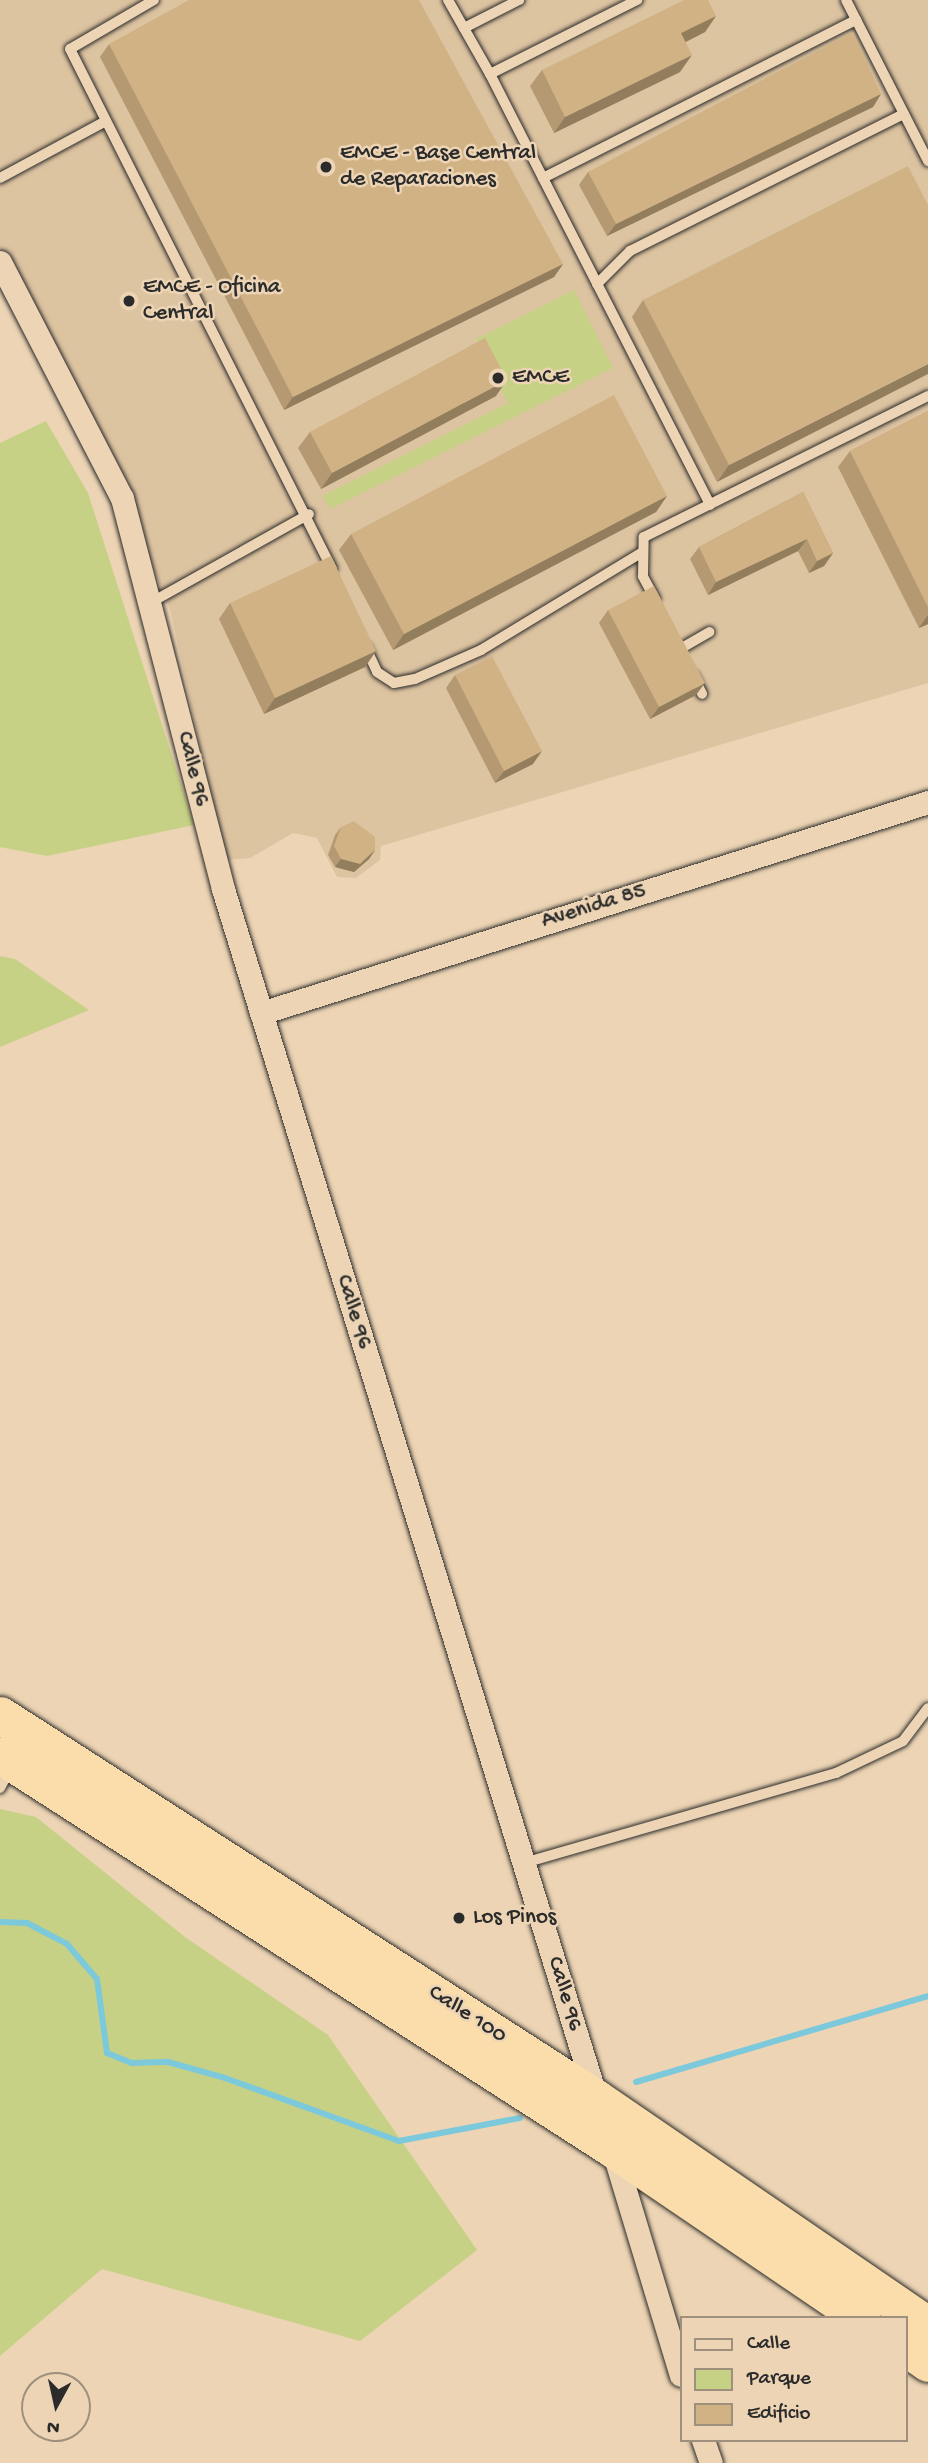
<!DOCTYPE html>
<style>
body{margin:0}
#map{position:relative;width:928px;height:2463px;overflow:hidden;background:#ecd4b4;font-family:"Gochi Hand",sans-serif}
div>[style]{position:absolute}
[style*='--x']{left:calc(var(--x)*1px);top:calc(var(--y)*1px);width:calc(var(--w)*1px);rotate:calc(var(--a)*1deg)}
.built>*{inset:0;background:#ddc4a1}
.green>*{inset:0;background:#c6d185}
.stream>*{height:6px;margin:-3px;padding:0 3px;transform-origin:3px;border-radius:3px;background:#7cc9db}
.roads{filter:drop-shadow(0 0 2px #2b2b2b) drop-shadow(0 0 2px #2b2b2b)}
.service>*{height:10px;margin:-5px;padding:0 5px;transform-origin:5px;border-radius:5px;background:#ecd4b4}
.minor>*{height:23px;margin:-11.5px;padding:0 11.5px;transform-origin:11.5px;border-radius:11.5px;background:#ecd4b4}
.trunk>*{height:37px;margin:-18.5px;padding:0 18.5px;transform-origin:18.5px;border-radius:18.5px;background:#faddab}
.wall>*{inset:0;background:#b49972}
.shaded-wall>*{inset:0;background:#927d5d}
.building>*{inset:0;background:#d1b285}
.dots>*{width:19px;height:19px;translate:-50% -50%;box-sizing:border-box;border:4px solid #ecd4b4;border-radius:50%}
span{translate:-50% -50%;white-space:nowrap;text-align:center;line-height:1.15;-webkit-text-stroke:5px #ecd4b4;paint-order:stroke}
.poi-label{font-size:23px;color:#2b2b2b}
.left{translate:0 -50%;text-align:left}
.street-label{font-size:23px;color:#2b2b2b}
.legend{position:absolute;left:680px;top:2316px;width:228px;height:126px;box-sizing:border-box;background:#ecd4b4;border:2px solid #9f907d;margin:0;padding:9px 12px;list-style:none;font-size:21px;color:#2b2b2b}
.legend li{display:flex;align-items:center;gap:14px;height:35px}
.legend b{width:35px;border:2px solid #9f907d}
.north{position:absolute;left:21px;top:2372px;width:70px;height:70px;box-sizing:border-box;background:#ecd4b4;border:2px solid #9f907d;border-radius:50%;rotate:188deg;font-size:19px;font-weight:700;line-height:28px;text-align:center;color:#2b2b2b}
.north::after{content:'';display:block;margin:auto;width:24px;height:32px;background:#2b2b2b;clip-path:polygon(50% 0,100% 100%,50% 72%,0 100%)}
</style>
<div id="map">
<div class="built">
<i style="clip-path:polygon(0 0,928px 0,928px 683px,381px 846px,380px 860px,356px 878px,337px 877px,317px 838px,293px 833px,250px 858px,225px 860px,170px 609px,139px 534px,137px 508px,0 247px)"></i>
</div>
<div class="green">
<i style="clip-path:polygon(574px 290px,613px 368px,330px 509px,323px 496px,508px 403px,476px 339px)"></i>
<i style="clip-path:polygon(46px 421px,88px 493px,194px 825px,47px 856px,0 847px,0 443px)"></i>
<i style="clip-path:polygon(0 956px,15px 959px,89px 1010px,0 1047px)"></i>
<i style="clip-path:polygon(0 1809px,36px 1817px,185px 1937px,328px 2035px,477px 2250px,360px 2341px,102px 2269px,0 2356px)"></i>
</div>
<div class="stream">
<i style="--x:0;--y:1922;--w:27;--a:2"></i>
<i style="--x:27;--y:1923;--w:45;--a:27.7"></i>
<i style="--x:67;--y:1944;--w:46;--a:49.4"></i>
<i style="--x:97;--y:1979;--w:75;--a:82.3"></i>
<i style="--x:107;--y:2053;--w:27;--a:22"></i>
<i style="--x:132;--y:2063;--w:36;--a:-2"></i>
<i style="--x:168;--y:2062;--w:59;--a:15.7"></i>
<i style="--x:225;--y:2078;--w:185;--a:19.9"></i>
<i style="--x:399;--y:2141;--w:123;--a:-10.8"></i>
<i style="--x:636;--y:2082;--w:304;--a:-16.4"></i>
</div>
<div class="roads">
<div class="service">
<i style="--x:154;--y:0;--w:97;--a:149.7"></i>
<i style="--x:70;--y:49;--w:582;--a:63.26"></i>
<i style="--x:448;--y:0;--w:85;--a:60.4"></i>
<i style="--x:490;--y:74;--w:165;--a:-26.7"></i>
<i style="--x:846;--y:0;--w:181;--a:63"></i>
<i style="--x:464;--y:28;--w:62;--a:-27"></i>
<i style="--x:490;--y:74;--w:117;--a:63"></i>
<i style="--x:543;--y:178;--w:351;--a:-26.8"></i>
<i style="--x:0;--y:178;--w:120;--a:-28.3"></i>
<i style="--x:543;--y:178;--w:367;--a:62.9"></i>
<i style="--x:597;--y:284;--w:47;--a:-45"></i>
<i style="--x:630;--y:251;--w:306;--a:-26.6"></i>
<i style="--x:655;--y:599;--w:26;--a:-118"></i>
<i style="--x:643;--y:576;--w:39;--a:-89"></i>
<i style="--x:644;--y:537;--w:317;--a:-26.4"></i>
<i style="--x:150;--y:603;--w:182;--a:-29.2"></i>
<i style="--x:366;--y:648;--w:26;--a:65"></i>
<i style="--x:377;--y:672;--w:20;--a:33"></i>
<i style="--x:394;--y:683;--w:21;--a:-11"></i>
<i style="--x:415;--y:679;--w:72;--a:-23.7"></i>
<i style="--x:481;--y:650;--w:189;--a:-31.2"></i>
<i style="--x:680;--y:649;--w:34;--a:-30"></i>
<i style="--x:693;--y:676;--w:20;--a:63"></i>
<i style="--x:0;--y:1788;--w:21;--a:-62"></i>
<i style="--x:524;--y:1863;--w:325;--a:-16.1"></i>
<i style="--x:836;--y:1773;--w:74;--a:-25.5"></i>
<i style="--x:903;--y:1741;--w:41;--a:-52.9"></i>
</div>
<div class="minor">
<i style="--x:0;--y:262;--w:266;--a:62.7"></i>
<i style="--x:122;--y:498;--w:404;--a:75.5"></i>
<i style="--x:223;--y:889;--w:1268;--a:72.85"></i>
<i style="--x:261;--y:1013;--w:700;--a:-17.55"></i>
<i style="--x:612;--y:2147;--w:238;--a:73.2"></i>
<i style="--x:703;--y:2440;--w:24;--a:71"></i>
</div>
<div class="trunk">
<i style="--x:0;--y:1715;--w:708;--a:32.73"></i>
<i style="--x:596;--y:2098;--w:402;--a:34.4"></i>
<i style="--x:0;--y:1755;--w:729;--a:32.73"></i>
<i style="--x:613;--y:2149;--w:301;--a:34.2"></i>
<i style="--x:905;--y:2347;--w:28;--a:35"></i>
</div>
</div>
<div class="wall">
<i style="clip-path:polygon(716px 16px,705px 32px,685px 42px,680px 72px,554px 133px,530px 86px,542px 70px)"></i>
<i style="clip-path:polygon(109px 44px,563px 264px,554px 277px,284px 410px,100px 57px)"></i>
<i style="clip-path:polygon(881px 94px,873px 107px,607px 236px,579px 185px,588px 172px)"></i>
<i style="clip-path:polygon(928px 205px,717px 482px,632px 317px,643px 300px)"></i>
<i style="clip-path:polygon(496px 396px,321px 489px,298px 448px,310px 432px)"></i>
<i style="clip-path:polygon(928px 411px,928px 624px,919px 628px,838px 467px,850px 451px)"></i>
<i style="clip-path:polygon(803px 492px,833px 553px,824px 566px,809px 573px,798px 551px,708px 595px,690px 559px,699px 547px)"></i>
<i style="clip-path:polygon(667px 496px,656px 512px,393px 650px,339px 550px,351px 534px)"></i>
<i style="clip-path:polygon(230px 603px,376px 651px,365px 667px,264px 714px,219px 619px)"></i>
<i style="clip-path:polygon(608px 610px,696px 695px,650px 719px,599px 623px)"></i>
<i style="clip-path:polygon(455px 675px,533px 764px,495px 783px,446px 688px)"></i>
<i style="clip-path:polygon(341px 827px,375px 850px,369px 859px,354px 872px,335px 867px,328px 855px,335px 835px)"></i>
</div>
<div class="shaded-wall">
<i style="clip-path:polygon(716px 16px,705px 32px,670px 50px,681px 33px)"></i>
<i style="clip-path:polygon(692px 55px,680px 72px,554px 133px,565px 117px)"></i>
<i style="clip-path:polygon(881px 94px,873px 107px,607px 236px,616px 224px)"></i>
<i style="clip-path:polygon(563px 264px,554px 277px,284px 410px,293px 397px)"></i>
<i style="clip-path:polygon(928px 364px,928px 374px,717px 482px,729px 465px)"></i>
<i style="clip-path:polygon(507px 380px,496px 396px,321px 489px,332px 473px)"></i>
<i style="clip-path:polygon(667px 496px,656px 512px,393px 650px,404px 634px)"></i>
<i style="clip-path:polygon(807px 539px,798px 551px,708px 595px,716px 582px)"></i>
<i style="clip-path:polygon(833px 553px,824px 566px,809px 573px,817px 561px)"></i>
<i style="clip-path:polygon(928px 615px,928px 624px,919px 628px)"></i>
<i style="clip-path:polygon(376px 651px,365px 667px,264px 714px,275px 698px)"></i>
<i style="clip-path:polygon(705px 683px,696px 695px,650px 719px,659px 707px)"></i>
<i style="clip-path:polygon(542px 751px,533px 764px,495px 783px,504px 771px)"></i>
<i style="clip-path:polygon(375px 850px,369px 859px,354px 872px,335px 867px,341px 859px)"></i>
</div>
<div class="building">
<i style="clip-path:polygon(189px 0,419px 0,563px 264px,293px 397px,109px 44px)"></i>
<i style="clip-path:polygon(684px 0,708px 0,716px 16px,681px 33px,692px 55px,565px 117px,542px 70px)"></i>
<i style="clip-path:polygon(853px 32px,881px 94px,616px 224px,588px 172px)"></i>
<i style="clip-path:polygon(908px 166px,928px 205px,928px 364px,729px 465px,643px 300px)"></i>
<i style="clip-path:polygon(485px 338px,507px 380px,332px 473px,310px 432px)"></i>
<i style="clip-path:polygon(614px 395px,667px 496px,404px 634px,351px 534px)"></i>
<i style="clip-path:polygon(928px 411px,928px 607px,850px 451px)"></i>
<i style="clip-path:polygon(803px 492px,833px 553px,817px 561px,807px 539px,716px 582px,699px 547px)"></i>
<i style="clip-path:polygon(331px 556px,376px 651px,275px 698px,230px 603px)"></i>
<i style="clip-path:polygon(654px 586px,705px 683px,659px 707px,608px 610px)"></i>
<i style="clip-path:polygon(492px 656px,542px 751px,504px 771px,455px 675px)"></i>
<i style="clip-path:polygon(354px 821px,375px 837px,375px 850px,360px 864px,341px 859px,334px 846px,341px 827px)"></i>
</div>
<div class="dots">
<i style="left:326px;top:167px;background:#2b2b2b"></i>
<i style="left:129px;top:301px;background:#2b2b2b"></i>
<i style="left:498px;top:378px;background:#2b2b2b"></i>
<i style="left:459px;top:1918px;background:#2b2b2b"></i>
</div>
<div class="poi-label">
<span class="left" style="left:340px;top:167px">EMCE - Base Central<br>de Reparaciones</span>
<span class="left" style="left:143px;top:301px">EMCE - Oficina<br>Central</span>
<span class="left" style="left:512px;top:378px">EMCE</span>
<span class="left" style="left:473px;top:1918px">Los Pinos</span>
</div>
<div class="street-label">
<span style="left:192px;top:769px;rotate:76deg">Calle 96</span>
<span style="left:594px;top:907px;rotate:-17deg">Avenida 85</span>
<span style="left:353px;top:1312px;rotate:73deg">Calle 96</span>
<span style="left:564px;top:1994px;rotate:73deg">Calle 96</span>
<span style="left:467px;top:2015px;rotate:33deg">Calle 100</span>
</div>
<ul class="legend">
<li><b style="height:9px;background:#ecd4b4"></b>Calle</li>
<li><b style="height:19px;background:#c6d185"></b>Parque</li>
<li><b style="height:19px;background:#d1b285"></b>Edificio</li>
</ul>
<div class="north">N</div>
</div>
